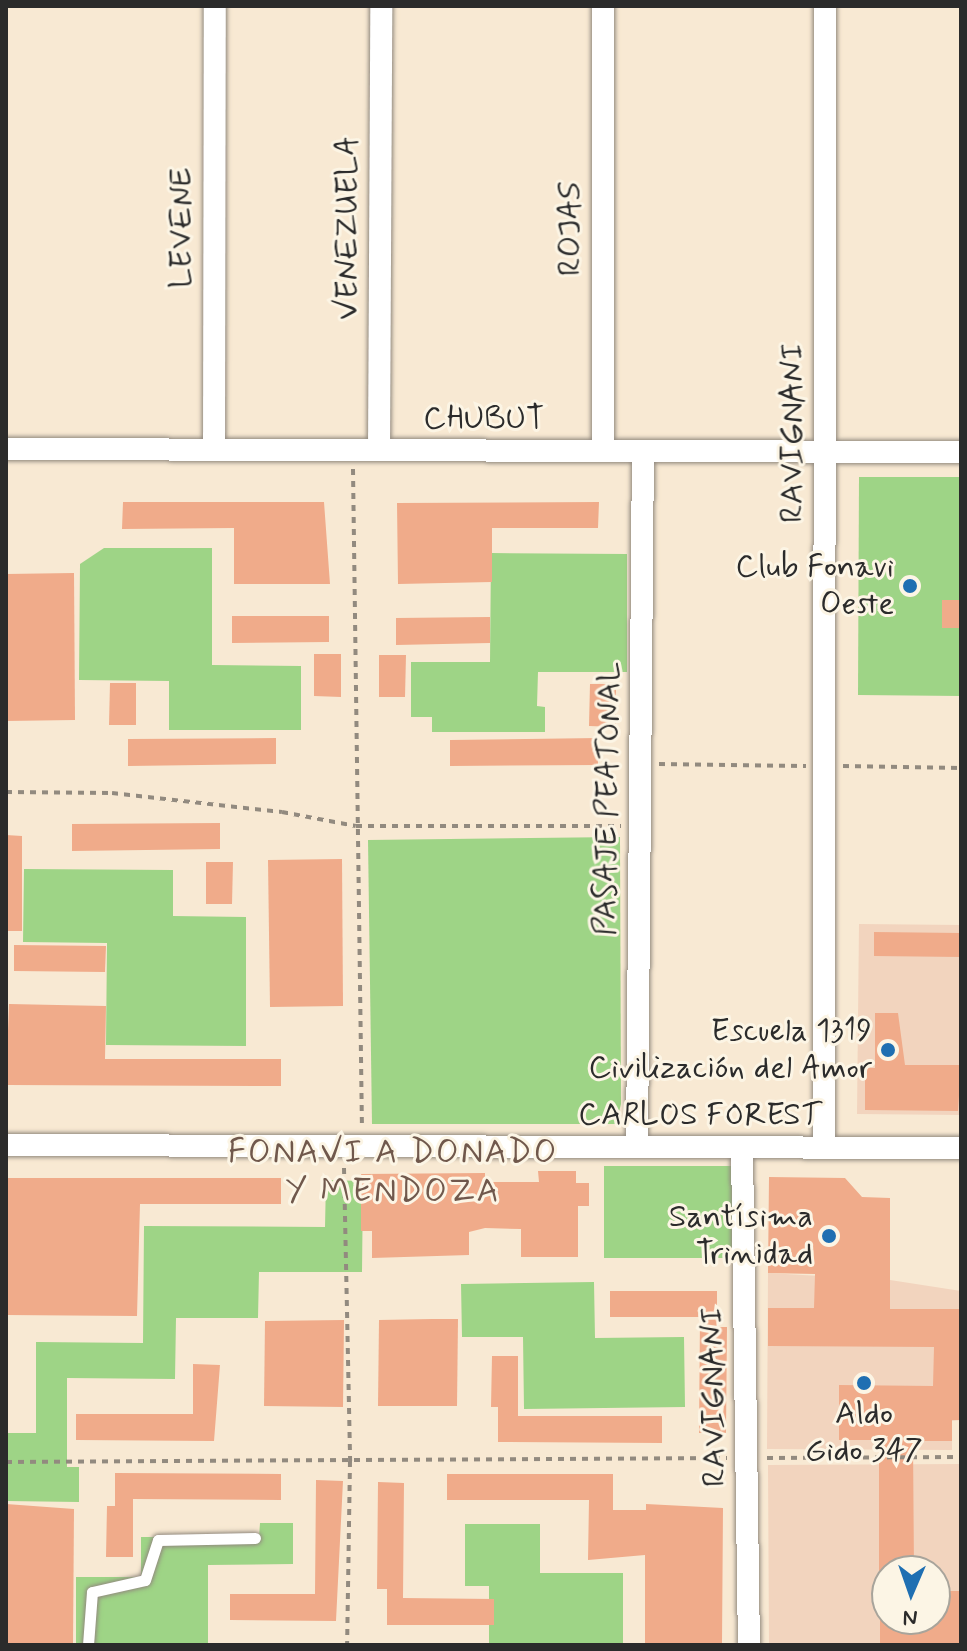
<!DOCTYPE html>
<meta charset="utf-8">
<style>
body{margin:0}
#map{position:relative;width:967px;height:1651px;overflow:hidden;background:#f8e9d3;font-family:Mynerve,sans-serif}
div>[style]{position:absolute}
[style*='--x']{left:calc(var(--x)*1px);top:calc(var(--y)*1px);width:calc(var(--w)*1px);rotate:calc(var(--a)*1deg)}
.built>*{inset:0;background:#f2d4be}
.green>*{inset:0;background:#9ed486}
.building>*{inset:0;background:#f0ab8a}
.path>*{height:4px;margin-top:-2px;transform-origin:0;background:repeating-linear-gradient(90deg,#928a7f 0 6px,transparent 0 12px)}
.roads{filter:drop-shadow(0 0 2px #928a7f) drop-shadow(0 0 2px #928a7f)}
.service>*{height:11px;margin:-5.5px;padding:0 5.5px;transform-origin:5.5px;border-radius:5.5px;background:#fff}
.minor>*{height:22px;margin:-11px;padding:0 11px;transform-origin:11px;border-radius:11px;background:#fff}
.dots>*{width:22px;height:22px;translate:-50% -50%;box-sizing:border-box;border:4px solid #fcf5e5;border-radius:50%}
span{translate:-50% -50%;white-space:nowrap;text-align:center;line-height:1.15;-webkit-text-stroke:6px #fcf5e5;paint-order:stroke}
.street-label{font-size:32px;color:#2b2b2b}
.poi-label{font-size:32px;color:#2b2b2b}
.right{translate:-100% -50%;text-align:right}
.neighbourhood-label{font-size:34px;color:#70584c;letter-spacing:2px}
.frame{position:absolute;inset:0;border:8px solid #2b2b2b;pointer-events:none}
.north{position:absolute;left:871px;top:1555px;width:80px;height:80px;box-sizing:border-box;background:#fcf5e5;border:2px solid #a8a49b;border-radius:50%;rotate:182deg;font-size:22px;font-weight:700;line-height:32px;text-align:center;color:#2b2b2b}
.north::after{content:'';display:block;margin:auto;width:28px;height:36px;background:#1f6fb2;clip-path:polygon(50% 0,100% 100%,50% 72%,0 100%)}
</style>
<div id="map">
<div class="built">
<i style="clip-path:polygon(859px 924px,961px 925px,961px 1115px,857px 1114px)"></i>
<i style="clip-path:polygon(768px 1273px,890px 1280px,961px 1291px,961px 1420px,952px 1421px,952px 1450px,767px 1449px)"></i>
<i style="clip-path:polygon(evenodd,961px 1464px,961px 1645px,769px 1645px,768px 1465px,961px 1464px,887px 1571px,935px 1571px,935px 1619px,887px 1619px,887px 1571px)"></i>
</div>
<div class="green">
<i style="clip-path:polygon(859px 477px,961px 477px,961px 696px,858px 695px)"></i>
<i style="clip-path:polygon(104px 548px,212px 548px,212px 665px,301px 666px,301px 730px,169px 730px,169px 681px,79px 680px,80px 564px)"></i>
<i style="clip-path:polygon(491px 553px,627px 554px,627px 672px,538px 672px,537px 706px,545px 707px,545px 732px,432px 732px,432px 717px,411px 717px,411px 662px,490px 662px)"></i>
<i style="clip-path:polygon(620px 837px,621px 1104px,616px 1124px,372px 1124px,368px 840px)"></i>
<i style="clip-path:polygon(24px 869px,173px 870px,173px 916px,246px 917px,246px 1046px,106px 1045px,107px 943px,23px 942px)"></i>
<i style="clip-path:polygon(604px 1166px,732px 1166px,733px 1258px,604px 1258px)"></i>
<i style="clip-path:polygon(326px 1180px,363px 1181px,362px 1272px,259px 1272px,258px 1318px,176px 1318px,175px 1379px,67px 1378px,67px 1467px,79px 1467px,79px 1502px,6px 1501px,6px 1433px,36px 1433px,36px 1342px,143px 1343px,144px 1226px,325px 1227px)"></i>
<i style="clip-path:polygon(594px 1282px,595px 1338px,684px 1337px,685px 1407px,524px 1409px,523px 1337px,462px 1337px,461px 1284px)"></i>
<i style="clip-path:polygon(260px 1523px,293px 1523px,293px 1564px,208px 1565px,208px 1645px,76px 1645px,76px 1577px,141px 1577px,141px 1537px,259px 1537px)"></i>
<i style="clip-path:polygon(465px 1524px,540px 1524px,540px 1573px,623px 1573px,623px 1645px,489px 1645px,489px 1586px,465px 1586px)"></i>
</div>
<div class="building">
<i style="clip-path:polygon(123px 502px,324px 502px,330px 584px,234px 584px,234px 528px,122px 529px)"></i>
<i style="clip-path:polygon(599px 502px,598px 528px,492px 528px,492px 582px,398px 584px,397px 503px)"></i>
<i style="clip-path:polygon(74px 573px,75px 720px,6px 721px,6px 574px)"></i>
<i style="clip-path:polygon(942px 600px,961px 600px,961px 628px,942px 628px)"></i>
<i style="clip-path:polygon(232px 616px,329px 616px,329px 642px,232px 643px)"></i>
<i style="clip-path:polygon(490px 617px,490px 643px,396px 645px,396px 618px)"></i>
<i style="clip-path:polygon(314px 654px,341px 654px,341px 697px,314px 696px)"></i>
<i style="clip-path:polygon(379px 655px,406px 655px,405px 697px,379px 697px)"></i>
<i style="clip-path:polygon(110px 683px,136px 683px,136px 725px,109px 725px)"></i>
<i style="clip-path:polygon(590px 684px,616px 684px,616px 727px,589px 726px)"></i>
<i style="clip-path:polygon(276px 738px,276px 764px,128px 766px,128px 739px)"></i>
<i style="clip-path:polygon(598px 738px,598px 765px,450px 766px,450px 740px)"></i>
<i style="clip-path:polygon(220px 823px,220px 849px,72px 851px,72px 824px)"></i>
<i style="clip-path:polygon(6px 835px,22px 836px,22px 931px,6px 931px)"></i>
<i style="clip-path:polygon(342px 859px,343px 1006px,270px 1007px,268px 860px)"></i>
<i style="clip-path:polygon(206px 862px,233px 862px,232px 904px,206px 904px)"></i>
<i style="clip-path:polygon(874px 932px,961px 933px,961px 957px,874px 956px)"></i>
<i style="clip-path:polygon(14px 945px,106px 946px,105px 972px,14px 971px)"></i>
<i style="clip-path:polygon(9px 1004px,106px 1006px,105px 1059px,281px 1059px,281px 1086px,6px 1085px)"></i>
<i style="clip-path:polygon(875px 1013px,898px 1013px,905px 1065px,961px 1065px,958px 1111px,865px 1110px,865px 1068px,875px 1068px)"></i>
<i style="clip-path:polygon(538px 1171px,576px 1171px,576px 1183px,589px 1183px,589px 1206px,578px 1206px,578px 1257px,521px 1257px,521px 1229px,485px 1228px,469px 1232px,469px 1255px,372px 1258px,372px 1231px,361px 1231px,361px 1174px,485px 1173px,485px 1182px,539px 1182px)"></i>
<i style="clip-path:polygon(769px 1177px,845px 1178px,862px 1197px,890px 1198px,890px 1309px,961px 1309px,961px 1420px,952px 1420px,952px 1441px,913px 1441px,914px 1571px,879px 1571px,879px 1440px,839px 1440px,839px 1385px,933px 1386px,934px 1347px,768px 1346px,768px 1308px,814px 1308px,815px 1274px,768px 1273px)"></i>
<i style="clip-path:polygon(6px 1178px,281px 1178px,281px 1204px,140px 1204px,137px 1316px,6px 1315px)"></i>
<i style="clip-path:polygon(610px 1291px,717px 1291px,717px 1327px,727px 1327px,726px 1433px,699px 1433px,700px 1317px,610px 1317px)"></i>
<i style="clip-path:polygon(432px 1319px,458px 1319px,457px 1406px,378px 1406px,379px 1320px)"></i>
<i style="clip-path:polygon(344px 1320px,343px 1407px,264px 1406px,265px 1321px)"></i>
<i style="clip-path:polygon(492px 1356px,518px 1356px,518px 1416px,662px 1416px,662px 1443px,498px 1442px,498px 1407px,491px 1407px)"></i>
<i style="clip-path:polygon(193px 1364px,220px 1365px,214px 1441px,76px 1440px,76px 1414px,193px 1414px)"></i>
<i style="clip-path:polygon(115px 1473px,281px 1474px,281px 1500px,133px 1499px,133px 1557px,106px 1557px,107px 1506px,115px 1506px)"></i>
<i style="clip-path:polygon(447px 1474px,613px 1474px,613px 1510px,646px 1510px,646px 1504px,723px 1508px,722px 1645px,645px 1645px,645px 1555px,588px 1560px,589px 1500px,447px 1500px)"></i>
<i style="clip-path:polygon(316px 1480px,343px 1481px,336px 1621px,230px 1620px,230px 1594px,315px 1594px)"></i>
<i style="clip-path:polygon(378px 1482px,404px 1483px,403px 1598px,494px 1599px,494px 1625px,387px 1625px,387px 1589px,377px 1589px)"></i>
<i style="clip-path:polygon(6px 1504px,74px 1509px,73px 1645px,6px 1645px)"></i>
<i style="clip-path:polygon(935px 1591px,961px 1591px,961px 1645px,880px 1645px,880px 1619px,935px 1619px)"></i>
</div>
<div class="path">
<i style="--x:353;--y:469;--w:659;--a:89.22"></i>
<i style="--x:659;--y:764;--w:147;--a:0.8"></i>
<i style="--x:843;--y:766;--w:118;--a:1"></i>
<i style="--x:6;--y:792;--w:106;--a:0.5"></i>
<i style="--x:112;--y:793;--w:171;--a:6.4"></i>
<i style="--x:282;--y:812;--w:75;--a:10.7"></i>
<i style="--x:356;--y:826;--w:265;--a:0"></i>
<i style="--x:344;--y:1168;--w:293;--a:88.8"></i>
<i style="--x:350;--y:1461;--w:184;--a:90.9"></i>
<i style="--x:767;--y:1458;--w:194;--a:-0.3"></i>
<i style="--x:6;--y:1462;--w:721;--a:-0.32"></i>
</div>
<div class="roads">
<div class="service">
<i style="--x:88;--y:1645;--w:53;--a:-85.7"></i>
<i style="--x:92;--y:1592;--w:54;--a:-12.8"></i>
<i style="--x:145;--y:1580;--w:42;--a:-72"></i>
<i style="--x:158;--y:1540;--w:97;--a:-1.2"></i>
</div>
<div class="minor">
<i style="--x:603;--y:6;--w:445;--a:90"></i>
<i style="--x:6;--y:449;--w:955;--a:0.18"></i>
<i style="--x:214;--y:450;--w:444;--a:-89.9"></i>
<i style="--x:379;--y:450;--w:444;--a:-89.7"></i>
<i style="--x:6;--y:1145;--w:955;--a:0.18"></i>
<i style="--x:637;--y:1147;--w:696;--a:-89.51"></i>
<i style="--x:742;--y:1148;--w:497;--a:89.2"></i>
<i style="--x:824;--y:1148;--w:1142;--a:-89.95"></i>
</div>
</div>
<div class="dots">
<i style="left:910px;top:586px;background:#1f6fb2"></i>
<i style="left:888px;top:1050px;background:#1f6fb2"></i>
<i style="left:829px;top:1236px;background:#1f6fb2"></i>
<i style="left:864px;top:1383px;background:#1f6fb2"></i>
</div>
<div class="street-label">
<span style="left:182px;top:228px;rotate:-90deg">LEVENE</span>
<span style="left:348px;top:228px;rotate:-90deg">VENEZUELA</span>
<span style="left:571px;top:229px;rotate:-90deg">ROJAS</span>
<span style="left:484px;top:419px">CHUBUT</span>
<span style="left:793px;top:433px;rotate:-90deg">RAVIGNANI</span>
<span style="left:608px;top:799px;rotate:-89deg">PASAJE PEATONAL</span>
<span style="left:700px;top:1115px">CARLOS FOREST</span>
<span style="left:714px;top:1397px;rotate:-91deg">RAVIGNANI</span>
</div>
<div class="poi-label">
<span class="right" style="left:894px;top:586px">Club Fonavi<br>Oeste</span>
<span class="right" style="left:872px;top:1050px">Escuela 1319<br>Civilización del Amor</span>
<span class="right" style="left:813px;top:1236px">Santísima<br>Trinidad</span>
<span style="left:864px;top:1433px">Aldo<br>Gido 347</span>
</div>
<div class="neighbourhood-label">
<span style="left:393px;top:1172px">FONAVI A DONADO<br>Y MENDOZA</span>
</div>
<div class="frame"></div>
<div class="north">N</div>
</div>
